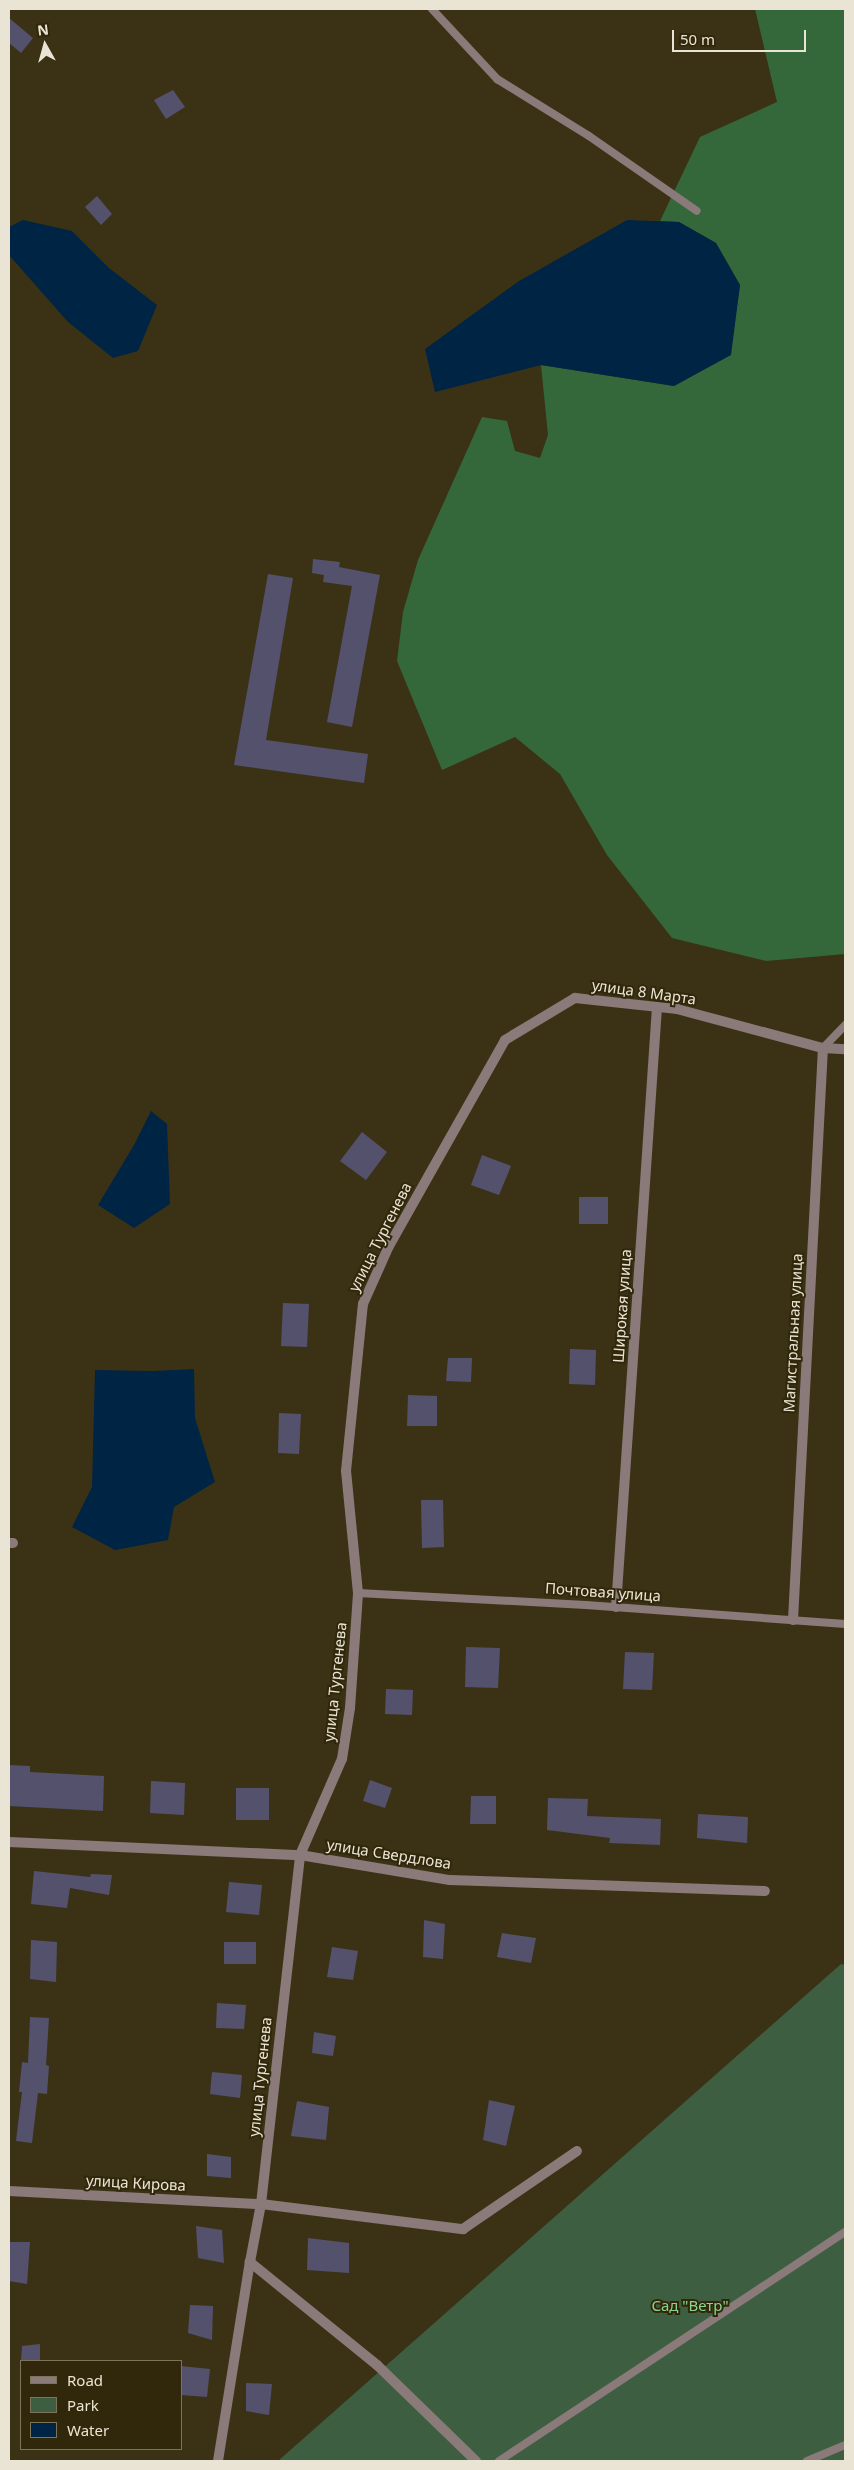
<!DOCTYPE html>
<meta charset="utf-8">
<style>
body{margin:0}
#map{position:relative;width:854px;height:2470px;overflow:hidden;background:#3b3216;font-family:"Noto Sans",sans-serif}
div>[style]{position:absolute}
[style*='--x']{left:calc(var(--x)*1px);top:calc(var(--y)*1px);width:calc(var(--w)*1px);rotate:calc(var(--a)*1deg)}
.green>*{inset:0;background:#3d5e40}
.forest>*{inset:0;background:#34683a}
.water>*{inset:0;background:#002444}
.building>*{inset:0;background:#54516d}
.service>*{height:8px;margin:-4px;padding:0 4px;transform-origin:4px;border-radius:4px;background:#8b7a7a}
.minor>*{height:10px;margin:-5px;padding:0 5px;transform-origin:5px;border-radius:5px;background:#8b7a7a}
.tertiary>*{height:10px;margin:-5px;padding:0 5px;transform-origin:5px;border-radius:5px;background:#8b7a7a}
span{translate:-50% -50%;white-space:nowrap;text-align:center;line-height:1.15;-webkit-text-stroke:4px #31280c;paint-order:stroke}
.street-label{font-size:15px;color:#eae4d4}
.park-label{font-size:15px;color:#88d490}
.frame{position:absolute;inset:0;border:10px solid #eae4d4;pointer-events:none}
.legend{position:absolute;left:20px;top:2360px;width:162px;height:90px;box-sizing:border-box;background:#31280c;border:1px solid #7b735c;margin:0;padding:6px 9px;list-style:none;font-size:15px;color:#eae4d4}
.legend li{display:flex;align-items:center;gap:10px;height:25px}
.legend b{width:25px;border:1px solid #7b735c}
.north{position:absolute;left:20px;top:20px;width:50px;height:50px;-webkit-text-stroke:4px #31280c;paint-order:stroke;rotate:353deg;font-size:14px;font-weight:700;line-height:20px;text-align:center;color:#eae4d4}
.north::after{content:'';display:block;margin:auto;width:18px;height:22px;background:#eae4d4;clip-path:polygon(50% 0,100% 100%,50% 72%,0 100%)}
.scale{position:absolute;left:672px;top:30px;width:134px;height:22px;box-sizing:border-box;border:2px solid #eae4d4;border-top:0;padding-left:6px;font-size:15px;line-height:18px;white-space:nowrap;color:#eae4d4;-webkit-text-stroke:4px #31280c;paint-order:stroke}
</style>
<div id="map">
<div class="green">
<i style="clip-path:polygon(841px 1964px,845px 1965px,845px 2461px,278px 2461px)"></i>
</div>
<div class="forest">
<i style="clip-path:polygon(755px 9px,845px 9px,845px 954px,766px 961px,672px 938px,607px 855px,560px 774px,515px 737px,442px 770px,397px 661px,403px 612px,418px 560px,482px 417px,507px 421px,515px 451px,540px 458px,548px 435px,541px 365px,674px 386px,730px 355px,740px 285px,716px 243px,679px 222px,660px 221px,700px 137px,777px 102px)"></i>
</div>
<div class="water">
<i style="clip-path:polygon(23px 220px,72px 231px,109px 268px,157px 305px,138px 351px,113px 358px,68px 322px,9px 255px,9px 227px)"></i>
<i style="clip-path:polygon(627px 220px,679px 222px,716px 243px,740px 285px,731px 355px,674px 386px,541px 365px,435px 392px,425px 349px,519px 281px)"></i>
<i style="clip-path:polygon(151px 1111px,167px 1124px,170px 1204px,134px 1228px,98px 1205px,134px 1145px)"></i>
<i style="clip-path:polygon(194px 1369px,195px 1418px,215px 1482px,174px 1507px,168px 1540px,115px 1550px,72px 1527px,92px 1487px,95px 1370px,153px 1371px)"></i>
</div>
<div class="building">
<i style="clip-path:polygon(9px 18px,33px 38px,21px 53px,9px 43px)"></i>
<i style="clip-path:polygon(173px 90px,185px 107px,166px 119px,154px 100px)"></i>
<i style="clip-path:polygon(97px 196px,112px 214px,101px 225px,85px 207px)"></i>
<i style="clip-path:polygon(313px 559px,340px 562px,339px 567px,380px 575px,352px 727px,327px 722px,352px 586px,323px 582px,324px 575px,312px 573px)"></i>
<i style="clip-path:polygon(268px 574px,293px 578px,266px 740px,368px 754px,364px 783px,234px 765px)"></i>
<i style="clip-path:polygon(362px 1132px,387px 1152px,366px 1180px,340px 1161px)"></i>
<i style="clip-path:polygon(482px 1155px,511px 1166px,499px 1195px,471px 1185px)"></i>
<i style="clip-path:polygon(579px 1197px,608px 1197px,608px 1224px,579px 1224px)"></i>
<i style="clip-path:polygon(283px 1303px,309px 1304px,307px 1347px,281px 1346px)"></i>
<i style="clip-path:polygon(570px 1349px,596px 1350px,595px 1385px,569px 1384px)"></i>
<i style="clip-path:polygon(448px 1358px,472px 1358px,471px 1382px,446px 1381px)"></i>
<i style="clip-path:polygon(408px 1395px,437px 1396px,437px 1426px,407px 1426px)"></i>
<i style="clip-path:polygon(279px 1413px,301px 1414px,299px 1454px,278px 1453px)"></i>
<i style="clip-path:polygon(421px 1500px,443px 1500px,444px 1547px,422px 1548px)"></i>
<i style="clip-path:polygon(466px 1647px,500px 1648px,498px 1688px,465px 1687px)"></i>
<i style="clip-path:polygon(625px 1652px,654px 1653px,652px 1690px,623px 1689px)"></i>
<i style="clip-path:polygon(386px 1689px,413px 1690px,412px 1715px,385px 1714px)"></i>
<i style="clip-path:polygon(9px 1765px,30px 1766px,30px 1772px,104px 1776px,103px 1811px,9px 1806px)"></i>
<i style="clip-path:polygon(370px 1780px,392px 1788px,385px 1808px,363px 1801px)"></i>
<i style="clip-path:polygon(151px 1781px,185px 1783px,184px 1815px,150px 1813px)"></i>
<i style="clip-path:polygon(236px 1788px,269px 1788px,269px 1820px,236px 1820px)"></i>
<i style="clip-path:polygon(471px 1796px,496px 1796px,496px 1824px,470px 1824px)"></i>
<i style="clip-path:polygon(548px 1798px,588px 1799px,587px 1816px,661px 1819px,660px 1845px,609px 1843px,610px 1838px,547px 1830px)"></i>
<i style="clip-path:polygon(698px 1814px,748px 1817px,747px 1843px,697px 1838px)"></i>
<i style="clip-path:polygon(34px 1871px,90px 1877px,91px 1874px,112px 1875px,109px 1895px,70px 1888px,67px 1908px,31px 1904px)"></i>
<i style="clip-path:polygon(229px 1882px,262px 1885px,259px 1915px,226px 1912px)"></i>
<i style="clip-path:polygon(424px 1920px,445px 1924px,443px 1959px,423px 1957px)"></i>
<i style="clip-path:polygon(502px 1933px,536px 1938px,531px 1963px,497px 1957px)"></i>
<i style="clip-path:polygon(31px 1940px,57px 1942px,56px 1982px,30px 1979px)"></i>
<i style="clip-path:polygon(224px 1942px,256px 1942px,256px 1964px,224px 1964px)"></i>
<i style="clip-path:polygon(332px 1947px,358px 1951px,353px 1980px,327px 1977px)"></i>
<i style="clip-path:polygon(217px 2003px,246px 2005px,244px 2029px,216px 2028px)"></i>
<i style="clip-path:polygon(30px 2017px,49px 2018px,46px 2065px,49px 2066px,47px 2094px,38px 2093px,32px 2143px,16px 2141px,22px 2092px,19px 2092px,22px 2062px,28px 2063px)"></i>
<i style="clip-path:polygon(314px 2032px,336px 2036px,333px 2056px,312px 2053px)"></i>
<i style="clip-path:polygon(212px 2072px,242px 2075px,240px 2098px,210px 2094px)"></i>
<i style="clip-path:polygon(489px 2100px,515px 2106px,506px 2146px,483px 2140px)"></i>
<i style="clip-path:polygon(297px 2101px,329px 2107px,326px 2140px,291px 2136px)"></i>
<i style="clip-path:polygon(207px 2154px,231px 2157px,231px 2178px,207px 2176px)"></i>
<i style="clip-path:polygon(196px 2226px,222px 2230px,224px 2263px,198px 2258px)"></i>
<i style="clip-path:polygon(308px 2238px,349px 2243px,349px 2273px,307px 2270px)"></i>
<i style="clip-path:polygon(9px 2242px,30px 2242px,27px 2284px,9px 2281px)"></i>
<i style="clip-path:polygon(190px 2305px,213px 2306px,212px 2340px,188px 2333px)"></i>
<i style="clip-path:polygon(40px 2344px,40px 2361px,21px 2361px,22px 2346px)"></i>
<i style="clip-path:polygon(181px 2366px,210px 2369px,207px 2397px,181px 2395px)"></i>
<i style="clip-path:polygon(246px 2383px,272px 2384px,269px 2415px,246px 2411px)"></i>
</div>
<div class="service">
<i style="--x:432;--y:9;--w:96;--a:47.1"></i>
<i style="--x:497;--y:79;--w:108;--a:31.8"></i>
<i style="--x:589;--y:136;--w:131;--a:34.8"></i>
<i style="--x:823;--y:1048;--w:32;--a:-46"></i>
<i style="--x:358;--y:1593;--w:228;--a:3"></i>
<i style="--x:586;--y:1605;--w:260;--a:4.2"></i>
<i style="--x:499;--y:2461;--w:415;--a:-33.5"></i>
<i style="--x:807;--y:2461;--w:41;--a:-22.8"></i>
</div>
<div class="minor">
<i style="--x:9;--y:1543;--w:4;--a:0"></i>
<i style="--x:616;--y:1607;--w:601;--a:-86.09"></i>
<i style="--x:793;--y:1620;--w:573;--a:-87"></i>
<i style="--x:300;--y:1855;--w:152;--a:9.5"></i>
<i style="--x:450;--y:1880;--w:315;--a:2"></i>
<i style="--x:9;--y:2191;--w:252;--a:3"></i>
<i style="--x:261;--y:2204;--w:204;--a:7.1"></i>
<i style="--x:463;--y:2229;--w:138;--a:-34.4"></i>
<i style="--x:218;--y:2461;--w:202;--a:-80.9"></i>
<i style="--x:476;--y:2461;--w:138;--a:-135.9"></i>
<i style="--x:377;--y:2365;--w:164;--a:-141"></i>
<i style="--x:250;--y:2262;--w:59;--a:-79.3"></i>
<i style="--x:261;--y:2204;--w:351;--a:-83.6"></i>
<i style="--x:300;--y:1855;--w:105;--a:-66.4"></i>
<i style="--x:342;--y:1759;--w:52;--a:-81.1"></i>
<i style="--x:350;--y:1708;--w:115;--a:-86"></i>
<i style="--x:358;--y:1593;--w:123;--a:-95.6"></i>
<i style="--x:346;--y:1471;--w:168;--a:-84.2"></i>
<i style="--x:363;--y:1304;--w:64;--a:-65.9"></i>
<i style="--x:389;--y:1246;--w:236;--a:-60.6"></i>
<i style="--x:505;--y:1040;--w:82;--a:-31"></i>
<i style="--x:575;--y:998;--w:103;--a:6.2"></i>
<i style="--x:677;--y:1009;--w:151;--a:15"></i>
<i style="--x:823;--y:1048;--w:22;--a:3"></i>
</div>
<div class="tertiary">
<i style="--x:9;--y:1842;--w:291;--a:2.6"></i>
</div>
<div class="street-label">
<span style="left:644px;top:992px;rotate:8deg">улица 8 Марта</span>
<span style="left:380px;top:1237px;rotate:-63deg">улица Тургенева</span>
<span style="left:622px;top:1306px;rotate:-86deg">Широкая улица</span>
<span style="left:793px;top:1333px;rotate:-87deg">Магистральная улица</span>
<span style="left:603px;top:1592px;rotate:4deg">Почтовая улица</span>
<span style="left:335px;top:1682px;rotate:-84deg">улица Тургенева</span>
<span style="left:389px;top:1854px;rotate:9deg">улица Свердлова</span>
<span style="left:260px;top:2077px;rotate:-84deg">улица Тургенева</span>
<span style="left:136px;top:2183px;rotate:3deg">улица Кирова</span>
</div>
<div class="park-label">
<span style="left:690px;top:2306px">Сад "Ветр"</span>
</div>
<div class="frame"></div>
<ul class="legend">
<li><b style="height:6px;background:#8b7a7a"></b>Road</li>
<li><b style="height:14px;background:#3d5e40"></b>Park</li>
<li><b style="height:14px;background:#002444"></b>Water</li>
</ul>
<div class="north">N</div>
<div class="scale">50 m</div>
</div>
